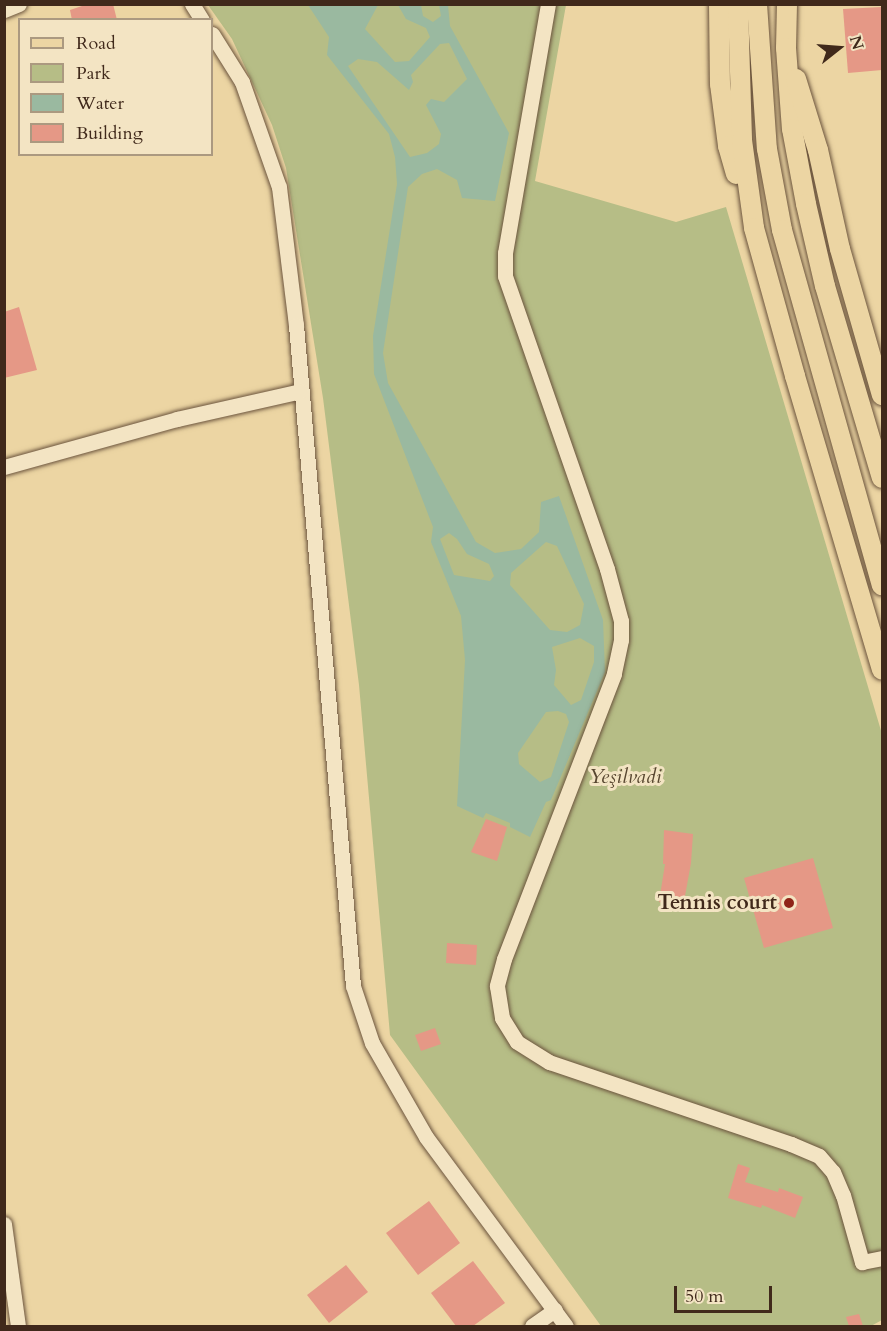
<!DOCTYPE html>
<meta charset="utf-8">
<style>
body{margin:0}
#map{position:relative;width:887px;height:1331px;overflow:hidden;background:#ecd5a3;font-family:Cardo,serif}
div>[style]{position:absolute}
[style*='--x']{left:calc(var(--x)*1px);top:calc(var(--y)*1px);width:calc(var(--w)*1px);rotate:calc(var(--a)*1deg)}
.green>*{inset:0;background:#b6bd86}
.water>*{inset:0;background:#9ab9a0}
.building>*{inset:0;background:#e59886}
.roads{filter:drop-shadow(0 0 2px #6b543d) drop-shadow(0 0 2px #6b543d)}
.minor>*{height:15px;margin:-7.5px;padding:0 7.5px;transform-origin:7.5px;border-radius:7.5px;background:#f3e4c3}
.major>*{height:20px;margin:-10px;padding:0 10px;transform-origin:10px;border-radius:10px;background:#ecd5a3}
.dots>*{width:16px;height:16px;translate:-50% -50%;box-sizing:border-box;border:3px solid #f3e4c3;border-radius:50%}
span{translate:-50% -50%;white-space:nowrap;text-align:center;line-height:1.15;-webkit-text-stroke:6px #f3e4c3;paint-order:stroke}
.park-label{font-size:21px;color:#584730;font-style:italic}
.poi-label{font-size:21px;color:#40291b;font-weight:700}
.right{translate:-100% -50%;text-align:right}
.frame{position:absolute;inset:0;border:6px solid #40291b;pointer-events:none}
.legend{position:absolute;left:18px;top:18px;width:195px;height:138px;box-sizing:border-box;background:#f3e4c3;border:2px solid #ab9980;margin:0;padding:8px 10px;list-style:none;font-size:18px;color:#40291b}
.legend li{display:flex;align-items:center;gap:12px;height:30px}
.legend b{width:30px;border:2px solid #ab9980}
.north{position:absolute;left:809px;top:18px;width:60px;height:60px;-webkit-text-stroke:4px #f3e4c3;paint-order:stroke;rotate:73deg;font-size:16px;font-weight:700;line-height:24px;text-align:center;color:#40291b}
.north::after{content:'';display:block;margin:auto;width:21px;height:27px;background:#40291b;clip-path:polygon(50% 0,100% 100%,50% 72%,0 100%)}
.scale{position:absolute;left:674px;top:1286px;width:98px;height:27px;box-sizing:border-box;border:3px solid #40291b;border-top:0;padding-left:8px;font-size:18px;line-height:21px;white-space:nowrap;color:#40291b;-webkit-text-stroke:4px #f3e4c3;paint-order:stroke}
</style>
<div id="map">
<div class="green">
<i style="clip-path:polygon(208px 5px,566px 5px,535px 181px,676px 222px,726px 207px,882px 734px,882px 1320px,871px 1326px,601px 1326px,390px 1035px,359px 685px,323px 398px,286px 168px,272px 125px,232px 39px)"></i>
</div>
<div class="water">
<i style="clip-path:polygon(evenodd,308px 5px,378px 5px,365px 29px,395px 62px,409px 61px,430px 37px,426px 28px,406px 19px,398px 5px,421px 5px,423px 16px,433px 22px,441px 16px,439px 5px,448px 5px,450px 26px,509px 133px,495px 201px,462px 198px,457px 180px,437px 169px,422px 174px,408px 187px,383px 353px,388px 383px,476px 542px,495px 553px,521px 549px,539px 532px,541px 502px,559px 496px,603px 620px,605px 672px,551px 800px,546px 802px,530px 837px,510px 827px,510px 823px,486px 813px,483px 818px,457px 806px,465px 660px,461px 616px,431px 542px,433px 527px,374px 374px,373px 336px,397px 184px,395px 157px,389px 134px,327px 55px,329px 37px,308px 5px,449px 43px,467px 79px,444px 102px,431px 99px,426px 105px,441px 134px,439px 144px,427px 153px,410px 157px,348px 66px,358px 59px,377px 62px,409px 90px,413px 82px,411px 75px,440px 44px,449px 43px,308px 5px,449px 533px,457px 539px,467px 554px,489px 564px,494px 576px,490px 581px,454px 575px,440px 539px,449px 533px,308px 5px,546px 542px,557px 546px,584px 604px,580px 625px,567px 632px,550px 630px,510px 585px,511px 573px,546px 542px,308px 5px,580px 638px,594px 646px,594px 662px,581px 700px,571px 705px,554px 685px,556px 670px,552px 647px,580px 638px,308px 5px,558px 711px,566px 714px,569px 722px,551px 777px,540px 782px,519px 764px,518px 753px,546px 712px,558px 711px)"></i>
</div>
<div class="building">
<i style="clip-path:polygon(88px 4px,113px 4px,117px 20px,72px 20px,70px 10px)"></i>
<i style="clip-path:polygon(882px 7px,882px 70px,848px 73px,843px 9px)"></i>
<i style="clip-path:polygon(19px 307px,37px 370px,4px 378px,4px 312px)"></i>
<i style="clip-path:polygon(486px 819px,507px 827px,497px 861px,471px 852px)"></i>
<i style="clip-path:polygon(664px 830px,693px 834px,691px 863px,683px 907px,659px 902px,665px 864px,663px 864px)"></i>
<i style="clip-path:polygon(813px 858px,833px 928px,764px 948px,744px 878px)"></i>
<i style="clip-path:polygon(447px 943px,477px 945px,476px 965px,446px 963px)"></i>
<i style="clip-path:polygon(435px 1028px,441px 1044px,421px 1051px,415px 1035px)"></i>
<i style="clip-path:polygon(738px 1164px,750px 1168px,745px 1182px,778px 1192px,779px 1188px,803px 1197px,795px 1218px,762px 1205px,761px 1208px,728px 1198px)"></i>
<i style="clip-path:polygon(429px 1201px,460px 1243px,418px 1275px,386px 1233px)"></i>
<i style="clip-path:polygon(473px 1261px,505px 1303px,473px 1326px,456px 1326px,431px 1293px)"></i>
<i style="clip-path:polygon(346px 1265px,368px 1292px,329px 1323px,307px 1295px)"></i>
<i style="clip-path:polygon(859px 1314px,863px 1326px,849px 1326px,846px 1317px)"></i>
</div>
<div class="roads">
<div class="minor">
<i style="--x:192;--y:4;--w:19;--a:58"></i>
<i style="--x:548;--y:4;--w:253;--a:99.8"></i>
<i style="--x:505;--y:253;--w:23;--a:90"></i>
<i style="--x:505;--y:276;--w:310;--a:70.8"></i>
<i style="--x:607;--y:569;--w:54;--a:74.9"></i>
<i style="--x:621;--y:621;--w:19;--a:90"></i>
<i style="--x:621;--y:640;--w:35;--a:102"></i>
<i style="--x:614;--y:674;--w:305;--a:111.1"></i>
<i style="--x:504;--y:959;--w:28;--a:105"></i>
<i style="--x:497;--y:986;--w:32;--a:81"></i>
<i style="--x:502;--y:1018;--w:28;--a:58"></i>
<i style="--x:517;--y:1042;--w:38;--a:32"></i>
<i style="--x:549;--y:1062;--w:256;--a:18.7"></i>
<i style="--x:791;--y:1144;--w:30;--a:23"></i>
<i style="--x:819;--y:1156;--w:21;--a:49"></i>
<i style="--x:833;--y:1172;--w:25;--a:67"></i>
<i style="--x:843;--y:1195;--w:70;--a:74.2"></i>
<i style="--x:862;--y:1262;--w:20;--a:-11"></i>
<i style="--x:4;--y:10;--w:16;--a:-22"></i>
<i style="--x:212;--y:34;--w:57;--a:58"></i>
<i style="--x:242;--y:82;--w:111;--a:70.6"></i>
<i style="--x:279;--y:187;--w:139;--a:83"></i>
<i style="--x:296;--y:325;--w:663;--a:85.07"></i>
<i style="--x:353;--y:986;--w:60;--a:71.6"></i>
<i style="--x:372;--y:1043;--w:108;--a:60.1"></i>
<i style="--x:426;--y:1137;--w:235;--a:53.5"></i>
<i style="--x:4;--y:467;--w:180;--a:-15.5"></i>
<i style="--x:177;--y:419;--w:127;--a:-12.7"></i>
<i style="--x:4;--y:1224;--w:103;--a:82.2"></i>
<i style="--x:532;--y:1326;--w:28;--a:-35"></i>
</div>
<div class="major">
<i style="--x:719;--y:4;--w:80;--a:89.3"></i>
<i style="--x:720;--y:84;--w:63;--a:82.6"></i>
<i style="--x:728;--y:146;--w:29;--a:74"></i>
<i style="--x:738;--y:4;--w:136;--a:88.3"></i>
<i style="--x:742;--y:140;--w:89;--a:82.2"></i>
<i style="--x:754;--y:228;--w:154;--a:74.5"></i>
<i style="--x:795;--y:376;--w:306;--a:73.5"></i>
<i style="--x:757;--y:4;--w:145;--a:86.1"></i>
<i style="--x:767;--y:149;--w:82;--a:79.5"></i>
<i style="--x:782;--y:230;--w:369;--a:74.3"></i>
<i style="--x:787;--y:4;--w:44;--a:91.3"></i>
<i style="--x:786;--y:48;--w:81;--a:85.8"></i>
<i style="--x:792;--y:129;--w:76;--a:79.4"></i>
<i style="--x:806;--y:204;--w:84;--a:77"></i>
<i style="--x:825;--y:286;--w:200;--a:73.5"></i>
<i style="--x:796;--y:79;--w:74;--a:72.8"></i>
<i style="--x:818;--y:150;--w:101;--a:77.5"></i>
<i style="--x:840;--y:249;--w:152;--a:74"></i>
</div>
</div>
<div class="dots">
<i style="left:789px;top:903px;background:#8f2418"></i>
</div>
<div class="park-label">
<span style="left:625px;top:777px">Yeşilvadi</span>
</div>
<div class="poi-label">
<span class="right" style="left:777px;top:903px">Tennis court</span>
</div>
<div class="frame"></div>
<ul class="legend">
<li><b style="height:8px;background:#ecd5a3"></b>Road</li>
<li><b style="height:16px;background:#b6bd86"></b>Park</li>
<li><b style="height:16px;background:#9ab9a0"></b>Water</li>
<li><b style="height:16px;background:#e59886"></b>Building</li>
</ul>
<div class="north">N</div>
<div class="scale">50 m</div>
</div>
